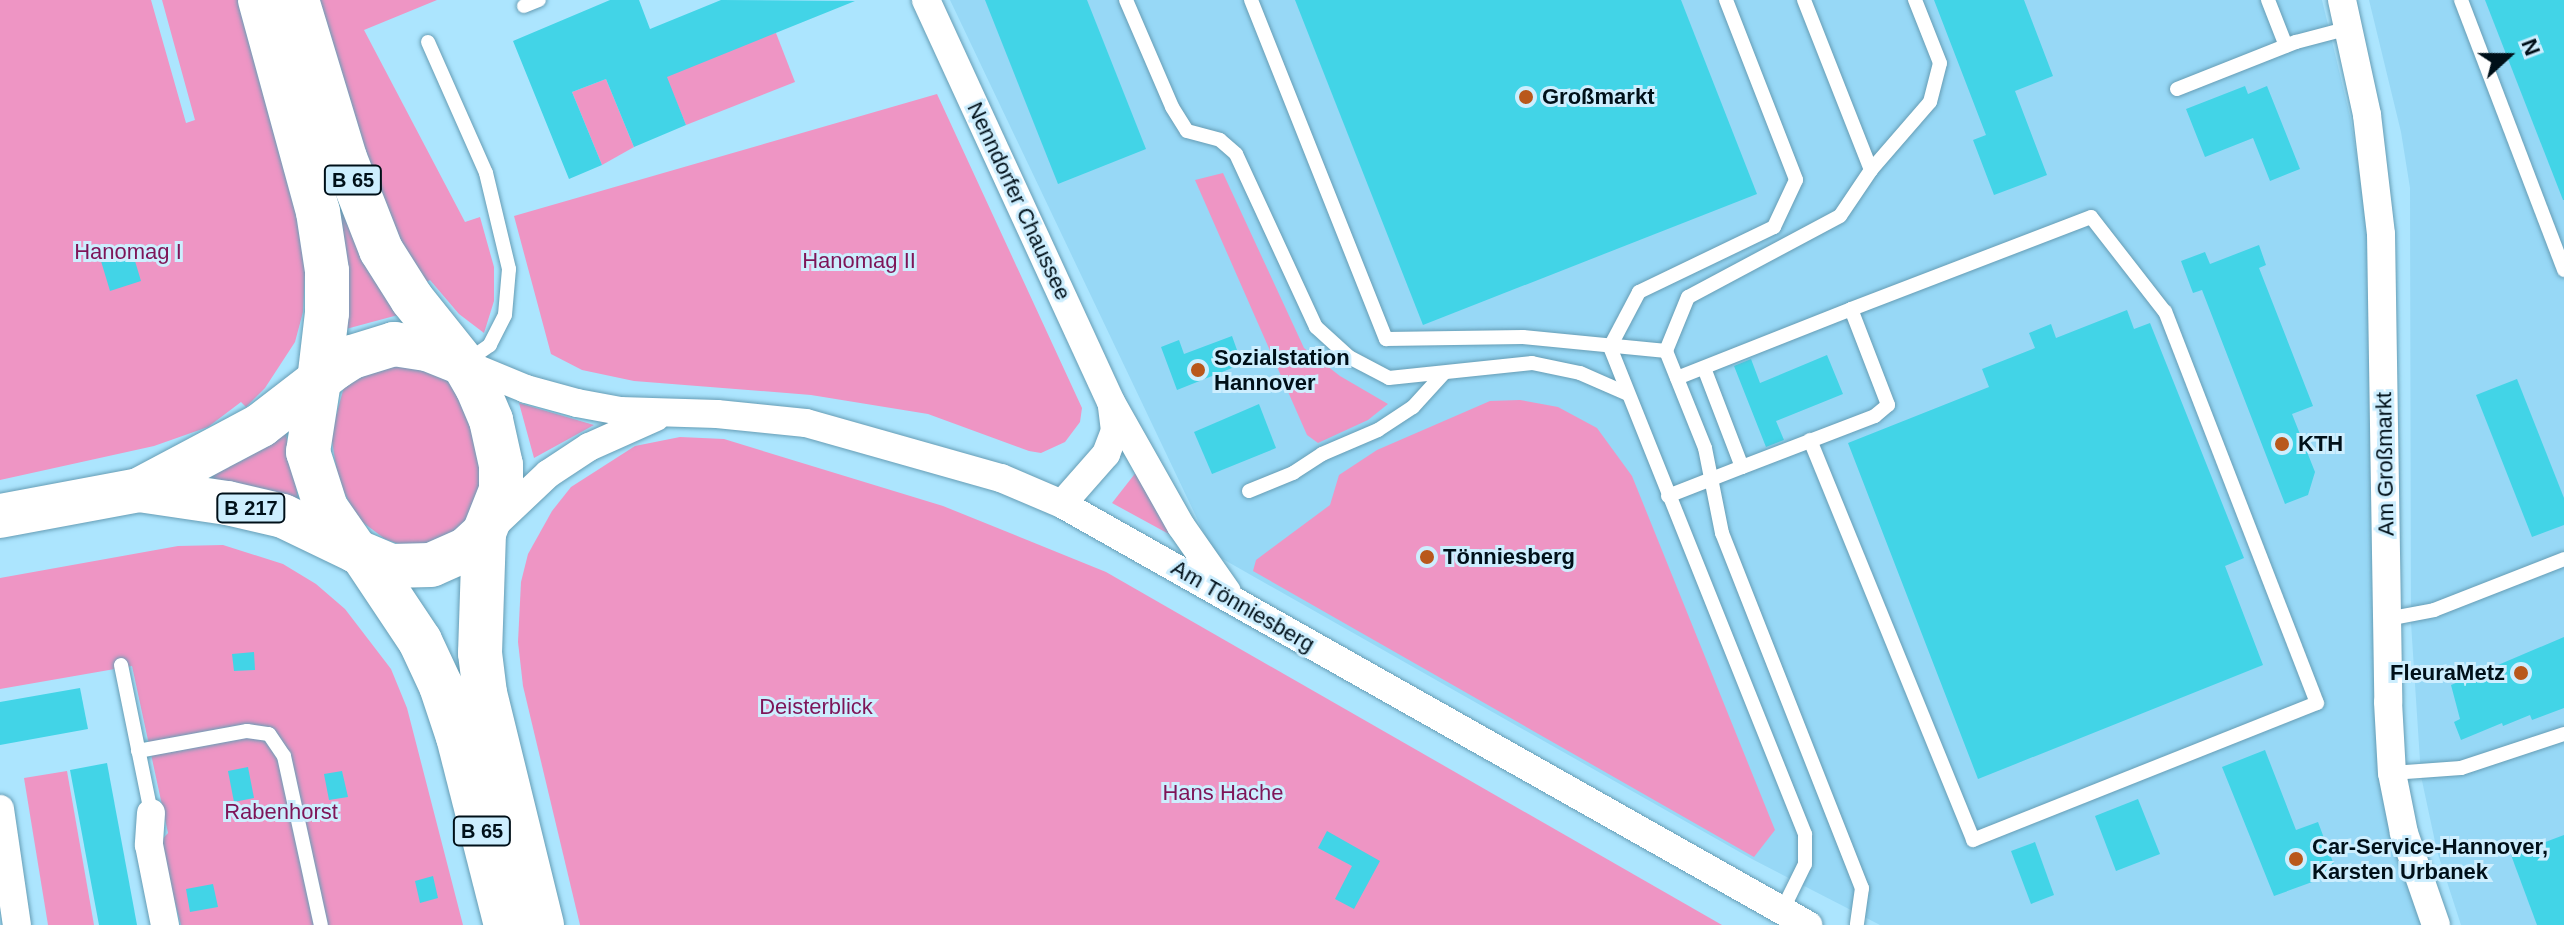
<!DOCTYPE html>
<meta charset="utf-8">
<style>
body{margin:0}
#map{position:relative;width:2564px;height:925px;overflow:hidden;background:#ace5fe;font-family:Arial,sans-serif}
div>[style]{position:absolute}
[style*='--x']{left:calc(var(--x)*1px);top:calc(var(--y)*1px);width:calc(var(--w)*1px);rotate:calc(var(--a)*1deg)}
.built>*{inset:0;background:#97d8f6}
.green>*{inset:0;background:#ee95c4}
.building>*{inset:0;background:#42d4e7}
.roads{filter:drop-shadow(0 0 2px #669db5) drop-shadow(0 0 2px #669db5)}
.service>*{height:14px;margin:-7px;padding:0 7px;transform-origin:7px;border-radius:7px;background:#fff}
.minor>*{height:28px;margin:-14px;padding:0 14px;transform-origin:14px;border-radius:14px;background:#fff}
.primary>*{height:44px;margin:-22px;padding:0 22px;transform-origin:22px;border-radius:22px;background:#fff}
.trunk>*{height:44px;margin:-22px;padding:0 22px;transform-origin:22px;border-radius:22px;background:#fff}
.dots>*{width:22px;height:22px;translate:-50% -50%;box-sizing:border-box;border:4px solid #cdeefe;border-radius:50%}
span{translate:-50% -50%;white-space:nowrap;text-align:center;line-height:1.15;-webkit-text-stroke:6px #cdeefe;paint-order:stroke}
.shield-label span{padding:2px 6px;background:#cdeefe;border:2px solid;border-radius:6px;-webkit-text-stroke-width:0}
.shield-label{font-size:20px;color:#001019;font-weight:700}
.poi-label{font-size:22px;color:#001019;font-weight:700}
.left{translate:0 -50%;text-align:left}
.right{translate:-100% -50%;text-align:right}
.street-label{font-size:22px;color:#001019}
.park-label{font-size:22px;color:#7e1558}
.north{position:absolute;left:2468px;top:16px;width:80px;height:80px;-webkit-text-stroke:6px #cdeefe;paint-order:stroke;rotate:69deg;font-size:22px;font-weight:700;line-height:32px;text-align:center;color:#001019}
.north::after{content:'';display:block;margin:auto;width:28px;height:36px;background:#001019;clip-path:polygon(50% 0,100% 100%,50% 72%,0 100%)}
</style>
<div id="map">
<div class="built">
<i style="clip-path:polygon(950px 0,2322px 0,2350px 116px,2368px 229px,2379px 772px,2391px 838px,2423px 925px,1880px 925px,1752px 859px,1214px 554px)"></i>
<i style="clip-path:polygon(2369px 0,2564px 0,2564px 925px,2461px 925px,2437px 851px,2421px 776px,2411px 623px,2410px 188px,2401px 132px)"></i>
</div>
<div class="green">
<i style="clip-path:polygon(0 0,151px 0,186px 123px,195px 120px,162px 0,246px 0,306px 254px,303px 312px,295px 342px,265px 388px,246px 407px,241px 402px,208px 427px,154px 446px,0 480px)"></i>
<i style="clip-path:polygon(319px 0,437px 0,364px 30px,465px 222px,480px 217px,494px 267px,494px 301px,484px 333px,459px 314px,430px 280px,424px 283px,410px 263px,382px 204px)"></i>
<i style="clip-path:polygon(776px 33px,795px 82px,686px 125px,657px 55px)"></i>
<i style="clip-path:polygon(606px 79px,634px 147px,602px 165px,572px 92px)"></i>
<i style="clip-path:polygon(937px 94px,1082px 408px,1080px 422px,1065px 442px,1041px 453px,1029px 451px,928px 414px,811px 395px,634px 381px,582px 370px,551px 354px,514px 216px)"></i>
<i style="clip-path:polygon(1223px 173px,1304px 348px,1340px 376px,1388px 404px,1368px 420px,1318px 443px,1307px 435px,1195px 180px)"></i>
<i style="clip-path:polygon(334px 184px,398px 315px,346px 329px,349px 281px)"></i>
<i style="clip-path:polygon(401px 362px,444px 377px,456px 387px,485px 452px,475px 517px,440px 543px,407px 547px,385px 539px,357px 518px,338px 480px,331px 434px,344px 387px,353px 379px)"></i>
<i style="clip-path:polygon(1520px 400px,1558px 407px,1597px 428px,1632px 476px,1775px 830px,1754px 857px,1253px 571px,1256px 560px,1330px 505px,1339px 475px,1377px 450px,1490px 401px)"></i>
<i style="clip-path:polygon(519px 403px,594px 425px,534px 458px)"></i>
<i style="clip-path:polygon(285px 429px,299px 503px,186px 484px,241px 461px)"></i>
<i style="clip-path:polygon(680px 437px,724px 439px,943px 506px,1106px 572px,1722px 925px,580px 925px,523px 686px,518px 642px,521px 582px,528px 554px,552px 511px,571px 487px,635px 446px)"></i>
<i style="clip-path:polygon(1137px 471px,1178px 539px,1112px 503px)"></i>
<i style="clip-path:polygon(223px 545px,283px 564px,316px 584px,345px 609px,391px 669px,407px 708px,463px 925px,181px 925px,159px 843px,168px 833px,132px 666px,0 689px,0 578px,178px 546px)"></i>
<i style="clip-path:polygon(67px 771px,94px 925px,48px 925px,24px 778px)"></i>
</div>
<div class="building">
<i style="clip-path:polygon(610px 0,639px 0,650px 29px,721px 0,855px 1px,667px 77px,686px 125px,634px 147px,606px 79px,572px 92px,602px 165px,569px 179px,513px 41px)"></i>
<i style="clip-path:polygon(985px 0,1087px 0,1146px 149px,1058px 184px)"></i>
<i style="clip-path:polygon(1295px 0,1681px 0,1757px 194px,1423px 325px)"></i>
<i style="clip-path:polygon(1934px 0,2024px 0,2053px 76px,2015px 91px,2047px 175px,1994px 195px,1973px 140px,1986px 135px)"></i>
<i style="clip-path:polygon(2485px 0,2564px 0,2564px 200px,2563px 200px)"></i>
<i style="clip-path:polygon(2245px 86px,2248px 94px,2267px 86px,2300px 169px,2270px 181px,2253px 138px,2205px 157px,2186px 109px)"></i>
<i style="clip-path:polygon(2259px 245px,2266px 265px,2259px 268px,2313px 406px,2292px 414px,2315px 472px,2308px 495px,2285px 504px,2202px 290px,2193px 293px,2181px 261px,2205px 252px,2210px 264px)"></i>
<i style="clip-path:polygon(132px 251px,141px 281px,110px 291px,101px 261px)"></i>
<i style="clip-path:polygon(2127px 310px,2134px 329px,2150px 323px,2244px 558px,2225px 566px,2263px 665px,1978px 779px,1848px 443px,1989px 387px,1982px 369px,2035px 348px,2029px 333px,2051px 324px,2056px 338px)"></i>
<i style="clip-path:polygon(1232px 336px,1242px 364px,1177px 390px,1161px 347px,1179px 340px,1184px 354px)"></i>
<i style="clip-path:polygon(1827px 355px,1843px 394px,1776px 421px,1784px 440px,1766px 447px,1734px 366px,1751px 359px,1760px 383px)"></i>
<i style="clip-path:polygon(2517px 379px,2564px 498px,2564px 525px,2532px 537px,2476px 395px)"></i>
<i style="clip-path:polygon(1259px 404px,1276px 448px,1212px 474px,1194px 432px)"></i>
<i style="clip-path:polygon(2564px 637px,2564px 708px,2532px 720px,2530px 715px,2503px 726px,2502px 723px,2461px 740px,2454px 722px,2460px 719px,2451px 685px)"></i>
<i style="clip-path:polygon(254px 652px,255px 670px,234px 671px,232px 654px)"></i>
<i style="clip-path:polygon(80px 688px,88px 729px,0 745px,0 702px)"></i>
<i style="clip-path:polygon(2265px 750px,2296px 830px,2318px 822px,2337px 873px,2274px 896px,2222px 767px)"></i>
<i style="clip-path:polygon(107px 763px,137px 925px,99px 925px,70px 770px)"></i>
<i style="clip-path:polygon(248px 767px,254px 798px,234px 802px,228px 771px)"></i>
<i style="clip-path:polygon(342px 771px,348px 797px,329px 800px,324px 774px)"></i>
<i style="clip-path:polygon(2138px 799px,2160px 854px,2116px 871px,2095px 816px)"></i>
<i style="clip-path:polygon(1327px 831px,1380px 861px,1354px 909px,1335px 899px,1352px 866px,1318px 848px)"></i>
<i style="clip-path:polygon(2564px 835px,2564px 925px,2537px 925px,2511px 855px)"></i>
<i style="clip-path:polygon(2035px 842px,2054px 895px,2031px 904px,2011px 851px)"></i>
<i style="clip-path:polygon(433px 876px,438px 898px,420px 903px,415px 881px)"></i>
<i style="clip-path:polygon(213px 884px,218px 907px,190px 912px,186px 889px)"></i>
</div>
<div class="roads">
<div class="service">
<i style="--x:1126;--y:0;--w:116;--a:66.7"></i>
<i style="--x:1172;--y:107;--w:28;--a:58"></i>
<i style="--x:1187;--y:131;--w:34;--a:15"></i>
<i style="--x:1220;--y:140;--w:21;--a:41"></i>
<i style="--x:1236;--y:154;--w:191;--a:65.2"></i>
<i style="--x:1316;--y:327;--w:45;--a:42.3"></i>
<i style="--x:1349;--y:357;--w:45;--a:27.7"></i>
<i style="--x:1389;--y:378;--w:144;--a:-6"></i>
<i style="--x:1532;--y:363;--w:49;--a:11.8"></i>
<i style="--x:1580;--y:373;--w:52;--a:23.6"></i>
<i style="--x:1251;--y:0;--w:365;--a:68.3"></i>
<i style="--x:1386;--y:339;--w:137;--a:-0.8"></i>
<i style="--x:1523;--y:337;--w:144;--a:5.6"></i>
<i style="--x:1726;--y:0;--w:193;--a:68.7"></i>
<i style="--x:1796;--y:180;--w:52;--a:115.1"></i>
<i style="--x:1774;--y:227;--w:150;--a:154.3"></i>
<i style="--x:1639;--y:292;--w:62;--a:117.8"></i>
<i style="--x:1610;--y:347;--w:525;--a:68.18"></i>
<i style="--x:1805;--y:834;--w:30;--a:90"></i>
<i style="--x:1805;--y:864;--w:52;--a:116.1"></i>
<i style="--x:1804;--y:0;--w:183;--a:68.5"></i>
<i style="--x:1871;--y:170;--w:55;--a:124"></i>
<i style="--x:1840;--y:216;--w:172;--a:151.9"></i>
<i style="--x:1688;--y:297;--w:58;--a:112.2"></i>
<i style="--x:1666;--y:351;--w:105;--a:68.1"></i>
<i style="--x:1705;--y:448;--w:87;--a:78.7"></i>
<i style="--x:1722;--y:533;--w:382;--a:68.5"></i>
<i style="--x:1862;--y:888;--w:37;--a:98"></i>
<i style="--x:2268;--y:0;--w:49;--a:68.6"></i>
<i style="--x:2461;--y:0;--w:289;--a:69.1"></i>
<i style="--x:524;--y:6;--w:16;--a:-22"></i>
<i style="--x:428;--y:42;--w:143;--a:66.1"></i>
<i style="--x:486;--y:173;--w:99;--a:76.5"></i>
<i style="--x:509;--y:269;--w:46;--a:95"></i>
<i style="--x:505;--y:315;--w:34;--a:117"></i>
<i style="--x:490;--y:345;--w:28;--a:145"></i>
<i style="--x:2177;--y:89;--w:128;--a:-21.6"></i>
<i style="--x:2296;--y:42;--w:55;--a:-14.8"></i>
<i style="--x:1871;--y:170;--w:90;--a:-49.1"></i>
<i style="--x:1930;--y:102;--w:40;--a:-75.6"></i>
<i style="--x:1940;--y:63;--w:68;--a:-111.6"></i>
<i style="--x:1677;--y:378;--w:187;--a:-21.6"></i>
<i style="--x:1851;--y:309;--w:103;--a:68.9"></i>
<i style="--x:1888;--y:405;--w:17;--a:140"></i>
<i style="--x:1875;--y:416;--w:142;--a:159"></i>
<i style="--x:1742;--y:467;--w:106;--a:-111"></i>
<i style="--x:1810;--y:440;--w:432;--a:67.8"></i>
<i style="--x:1973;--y:840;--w:370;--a:-21.7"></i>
<i style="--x:2317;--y:703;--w:420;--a:-111.2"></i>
<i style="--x:2165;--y:312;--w:120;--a:-127.9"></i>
<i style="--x:2091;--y:217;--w:257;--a:159"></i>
<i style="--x:1249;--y:491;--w:48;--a:-22.2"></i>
<i style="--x:1293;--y:473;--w:35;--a:-33"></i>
<i style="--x:1322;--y:454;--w:61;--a:-23.2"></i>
<i style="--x:1378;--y:430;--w:42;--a:-33.3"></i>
<i style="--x:1413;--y:407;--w:45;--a:-47.7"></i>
<i style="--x:1668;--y:496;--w:79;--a:-21.4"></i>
<i style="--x:2387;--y:619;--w:48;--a:-10.8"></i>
<i style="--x:2434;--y:610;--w:140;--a:-21.4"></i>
<i style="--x:121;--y:665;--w:151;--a:78.5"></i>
<i style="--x:138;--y:751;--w:111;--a:-10.4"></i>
<i style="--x:247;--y:731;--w:22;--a:8"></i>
<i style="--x:269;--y:734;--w:27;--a:56"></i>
<i style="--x:284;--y:756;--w:173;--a:77.7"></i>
<i style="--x:2392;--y:773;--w:69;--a:-4.1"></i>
<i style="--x:2461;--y:768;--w:108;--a:-18.3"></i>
</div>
<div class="minor">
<i style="--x:926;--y:0;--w:443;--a:65.3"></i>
<i style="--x:1111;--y:402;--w:142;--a:60.6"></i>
<i style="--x:1181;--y:526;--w:80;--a:55.1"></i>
<i style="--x:2342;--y:0;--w:118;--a:77.7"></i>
<i style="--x:2367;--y:115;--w:120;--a:83.3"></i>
<i style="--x:2381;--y:234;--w:468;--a:89.1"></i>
<i style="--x:2388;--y:702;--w:71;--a:86.8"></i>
<i style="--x:2392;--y:773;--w:61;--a:78.7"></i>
<i style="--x:2404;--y:833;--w:97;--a:70.8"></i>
<i style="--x:463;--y:363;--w:68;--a:22.4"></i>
<i style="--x:526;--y:389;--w:53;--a:15.4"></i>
<i style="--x:577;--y:403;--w:44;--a:10.5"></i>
<i style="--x:620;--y:411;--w:97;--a:1.8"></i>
<i style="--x:717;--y:414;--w:89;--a:5.8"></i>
<i style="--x:806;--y:423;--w:203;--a:15.8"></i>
<i style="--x:1001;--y:478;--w:66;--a:23.1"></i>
<i style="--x:1062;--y:504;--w:857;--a:29.44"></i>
<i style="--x:1062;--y:504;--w:67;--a:-48.7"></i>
<i style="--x:1106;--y:454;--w:25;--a:-69"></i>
<i style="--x:1115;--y:431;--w:24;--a:-97"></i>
<i style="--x:493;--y:526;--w:76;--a:-43.4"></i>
<i style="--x:548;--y:474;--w:49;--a:-33.4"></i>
<i style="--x:589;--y:447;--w:73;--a:-24.1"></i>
<i style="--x:0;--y:809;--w:117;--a:81.7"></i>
<i style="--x:151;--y:813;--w:32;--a:94"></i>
<i style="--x:149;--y:845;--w:82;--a:78.7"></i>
</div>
<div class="primary">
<i style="--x:139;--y:490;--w:89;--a:8.4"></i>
<i style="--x:227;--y:503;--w:57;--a:13.1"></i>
<i style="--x:283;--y:516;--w:79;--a:25.6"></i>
<i style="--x:0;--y:516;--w:141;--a:-10.6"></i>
<i style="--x:139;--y:490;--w:138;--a:-28"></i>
<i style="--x:261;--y:425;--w:95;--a:-37.7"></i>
<i style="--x:336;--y:367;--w:19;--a:-32"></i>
<i style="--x:352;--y:357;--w:44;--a:-17.2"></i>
<i style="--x:394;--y:344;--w:36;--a:9"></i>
<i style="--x:430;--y:350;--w:35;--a:22"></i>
<i style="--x:463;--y:363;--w:28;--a:60"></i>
<i style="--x:477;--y:387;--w:36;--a:67"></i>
<i style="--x:491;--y:420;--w:46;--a:77.5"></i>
<i style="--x:501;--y:465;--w:25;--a:90"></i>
<i style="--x:501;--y:490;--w:46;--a:111.6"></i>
<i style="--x:484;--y:533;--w:23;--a:137"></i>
<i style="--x:467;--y:549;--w:39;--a:156"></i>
<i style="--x:431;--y:565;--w:40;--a:178.6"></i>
<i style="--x:391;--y:566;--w:38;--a:-157"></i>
<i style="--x:356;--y:551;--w:52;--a:-124.9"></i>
<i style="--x:326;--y:508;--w:59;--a:-107.8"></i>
<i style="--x:308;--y:452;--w:72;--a:-81.2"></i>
<i style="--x:484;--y:533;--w:120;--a:91.9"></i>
<i style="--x:480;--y:653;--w:40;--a:82.9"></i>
<i style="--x:485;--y:693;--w:239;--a:76.2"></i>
<i style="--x:364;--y:557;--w:101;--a:56.3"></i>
<i style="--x:420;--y:641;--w:50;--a:65"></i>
<i style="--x:441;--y:686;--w:54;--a:71.6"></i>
<i style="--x:458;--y:737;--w:194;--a:75.7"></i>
</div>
<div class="trunk">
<i style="--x:260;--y:0;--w:220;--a:74.7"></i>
<i style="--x:318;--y:212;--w:60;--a:81.3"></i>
<i style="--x:327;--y:271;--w:42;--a:90"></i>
<i style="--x:327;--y:313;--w:68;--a:96.7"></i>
<i style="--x:297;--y:0;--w:165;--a:73.1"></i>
<i style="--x:345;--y:158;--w:99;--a:68.6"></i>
<i style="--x:381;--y:250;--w:58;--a:57.7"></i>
<i style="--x:412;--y:299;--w:82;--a:51.4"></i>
</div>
</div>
<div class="dots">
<i style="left:1526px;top:97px;background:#b9581b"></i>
<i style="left:1198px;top:370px;background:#b9581b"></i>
<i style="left:2282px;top:444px;background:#b9581b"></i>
<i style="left:1427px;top:557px;background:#b9581b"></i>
<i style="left:2521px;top:673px;background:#b9581b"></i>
<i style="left:2296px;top:859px;background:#b9581b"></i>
</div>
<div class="shield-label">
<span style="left:353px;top:180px">B 65</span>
<span style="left:251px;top:508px">B 217</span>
<span style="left:482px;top:831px">B 65</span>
</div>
<div class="poi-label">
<span class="left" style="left:1542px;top:97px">Großmarkt</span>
<span class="left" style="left:1214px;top:370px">Sozialstation<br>Hannover</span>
<span class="left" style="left:2298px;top:444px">KTH</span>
<span class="left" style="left:1443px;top:557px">Tönniesberg</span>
<span class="right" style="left:2505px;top:673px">FleuraMetz</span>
<span class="left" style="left:2312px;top:859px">Car-Service-Hannover,<br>Karsten Urbanek</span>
</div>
<div class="street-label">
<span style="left:1019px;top:201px;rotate:65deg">Nenndorfer Chaussee</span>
<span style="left:2385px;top:464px;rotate:-91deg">Am Großmarkt</span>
<span style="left:1243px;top:606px;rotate:30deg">Am Tönniesberg</span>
</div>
<div class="park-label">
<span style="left:128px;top:252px">Hanomag I</span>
<span style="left:859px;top:261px">Hanomag II</span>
<span style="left:816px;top:707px">Deisterblick</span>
<span style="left:1223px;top:793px">Hans Hache</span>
<span style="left:281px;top:812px">Rabenhorst</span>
</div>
<div class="north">N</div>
</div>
